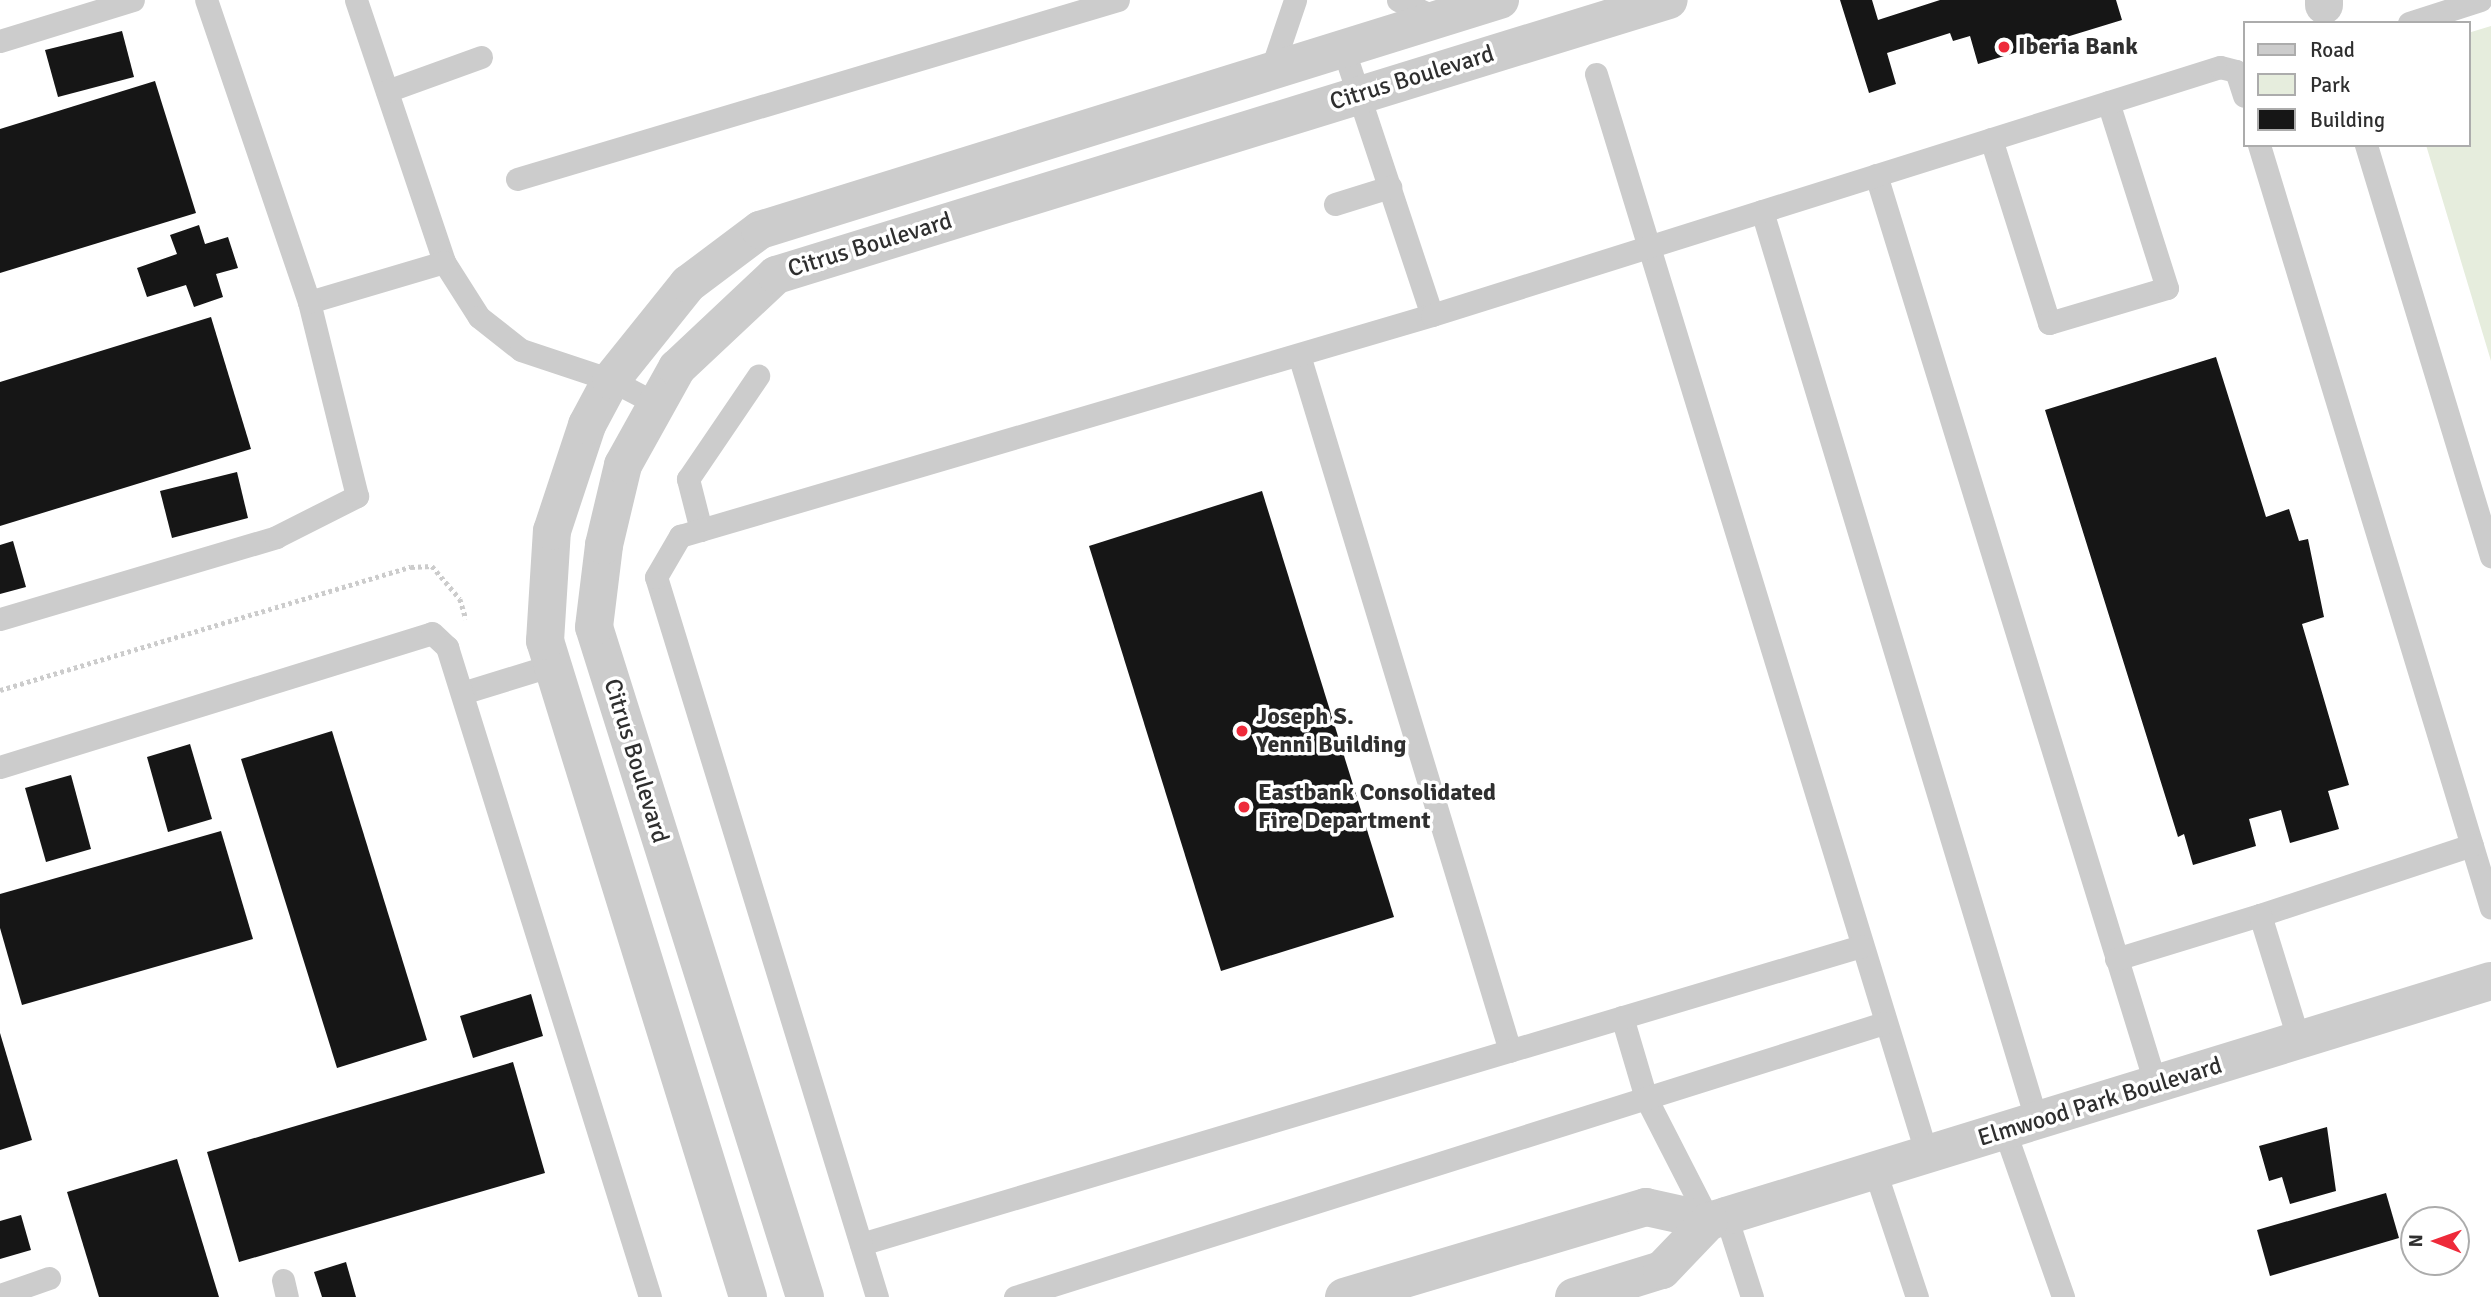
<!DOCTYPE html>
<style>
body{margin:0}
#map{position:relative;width:2491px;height:1297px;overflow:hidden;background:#fff;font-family:Signika,sans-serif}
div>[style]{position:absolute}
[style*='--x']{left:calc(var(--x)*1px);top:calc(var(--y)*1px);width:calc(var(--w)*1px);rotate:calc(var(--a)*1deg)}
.green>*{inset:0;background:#e6eddd}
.building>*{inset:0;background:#161616}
.path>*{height:4.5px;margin-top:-2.25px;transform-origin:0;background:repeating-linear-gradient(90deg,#ccc 0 3.5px,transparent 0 7px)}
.service>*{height:23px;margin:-11.5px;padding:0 11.5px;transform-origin:11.5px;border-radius:11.5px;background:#ccc}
.tertiary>*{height:38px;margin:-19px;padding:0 19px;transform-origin:19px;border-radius:19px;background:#ccc}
.dots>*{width:19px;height:19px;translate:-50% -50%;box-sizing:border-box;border:4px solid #fff;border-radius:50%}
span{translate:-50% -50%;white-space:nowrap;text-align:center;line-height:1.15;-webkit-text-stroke:7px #fff;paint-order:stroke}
.poi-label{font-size:24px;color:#2f2f2f;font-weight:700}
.left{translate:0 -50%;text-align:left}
.street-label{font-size:24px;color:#2f2f2f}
.legend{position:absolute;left:2243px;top:21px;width:228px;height:126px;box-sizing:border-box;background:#fff;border:2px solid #acacac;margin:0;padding:9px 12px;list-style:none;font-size:21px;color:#2f2f2f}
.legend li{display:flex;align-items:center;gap:14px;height:35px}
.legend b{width:35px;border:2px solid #acacac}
.north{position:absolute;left:2400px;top:1206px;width:70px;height:70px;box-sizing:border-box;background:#fff;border:2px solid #acacac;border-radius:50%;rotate:271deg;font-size:19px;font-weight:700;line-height:28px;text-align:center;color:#2f2f2f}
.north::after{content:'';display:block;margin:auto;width:24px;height:32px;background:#ee2a3a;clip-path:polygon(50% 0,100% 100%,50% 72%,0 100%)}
</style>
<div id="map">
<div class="green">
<i style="clip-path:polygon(2491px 26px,2491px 361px,2426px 145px,2468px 145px,2468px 33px)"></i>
</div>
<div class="building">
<i style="clip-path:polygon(1840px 0,1872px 0,1878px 20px,1940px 0,2116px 0,2122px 20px,1978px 64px,1970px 36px,1953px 41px,1950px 33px,1887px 53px,1896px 84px,1869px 93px)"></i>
<i style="clip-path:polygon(122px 31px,134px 77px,58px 97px,45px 50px)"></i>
<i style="clip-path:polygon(155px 81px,196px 213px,0 273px,0 129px)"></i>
<i style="clip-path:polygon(199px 225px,205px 244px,228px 237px,238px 268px,216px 274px,223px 297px,194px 307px,186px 285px,147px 297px,137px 268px,177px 254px,170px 235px)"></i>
<i style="clip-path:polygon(211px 317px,251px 449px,0 526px,0 382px)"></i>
<i style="clip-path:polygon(2216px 357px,2266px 517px,2289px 509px,2299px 541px,2308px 539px,2324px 617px,2302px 624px,2349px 785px,2328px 791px,2339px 829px,2290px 843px,2281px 810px,2249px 819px,2256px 846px,2193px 865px,2184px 834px,2178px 837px,2045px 410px)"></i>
<i style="clip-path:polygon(237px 472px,248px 518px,172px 538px,160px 491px)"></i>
<i style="clip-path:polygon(1262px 491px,1394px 917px,1221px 971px,1089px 546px)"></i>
<i style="clip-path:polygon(13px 541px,26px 587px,0 594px,0 545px)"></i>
<i style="clip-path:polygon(332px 731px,427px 1040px,337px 1068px,241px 759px)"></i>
<i style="clip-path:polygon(190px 744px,212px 819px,168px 832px,147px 757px)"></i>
<i style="clip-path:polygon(71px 775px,91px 849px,46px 862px,25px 788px)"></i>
<i style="clip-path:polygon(221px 831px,253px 939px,22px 1005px,0 928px,0 894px)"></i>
<i style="clip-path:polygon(531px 994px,543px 1036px,473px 1058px,460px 1016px)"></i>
<i style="clip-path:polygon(0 1033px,32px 1140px,0 1150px)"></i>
<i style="clip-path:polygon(513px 1062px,545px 1173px,239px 1262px,207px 1152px)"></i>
<i style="clip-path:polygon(2327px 1127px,2336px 1191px,2290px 1204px,2282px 1177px,2269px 1181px,2259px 1146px)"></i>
<i style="clip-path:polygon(177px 1159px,219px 1297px,99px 1297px,67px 1192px)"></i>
<i style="clip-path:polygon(2386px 1193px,2399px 1238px,2270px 1276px,2257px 1230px)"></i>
<i style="clip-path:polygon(21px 1215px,31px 1250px,0 1259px,0 1221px)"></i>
<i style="clip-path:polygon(346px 1262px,356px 1297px,322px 1297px,314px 1272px)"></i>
</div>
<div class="path">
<i style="--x:0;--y:690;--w:429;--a:-16.7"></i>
<i style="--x:411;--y:567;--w:21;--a:-3"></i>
<i style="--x:432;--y:566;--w:43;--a:49.7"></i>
<i style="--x:460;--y:599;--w:21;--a:73"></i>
</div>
<div class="service">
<i style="--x:356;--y:0;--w:276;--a:71.4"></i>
<i style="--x:444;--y:262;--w:65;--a:57.5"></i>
<i style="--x:479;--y:317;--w:53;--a:38.2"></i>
<i style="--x:521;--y:350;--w:95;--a:18.4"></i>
<i style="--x:611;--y:380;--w:52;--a:27.6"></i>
<i style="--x:1398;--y:0;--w:45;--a:24.9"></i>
<i style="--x:2409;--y:23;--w:75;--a:-17.9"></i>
<i style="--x:0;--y:41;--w:139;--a:-17.1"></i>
<i style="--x:1343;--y:48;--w:281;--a:71.6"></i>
<i style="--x:1271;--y:71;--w:75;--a:-71.3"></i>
<i style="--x:1596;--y:74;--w:1131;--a:72.98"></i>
<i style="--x:387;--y:91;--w:100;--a:-19.9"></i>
<i style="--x:1991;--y:139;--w:193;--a:72.5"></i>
<i style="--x:2049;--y:323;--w:123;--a:-16.5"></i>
<i style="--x:2167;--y:288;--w:195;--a:-107.6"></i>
<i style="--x:2259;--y:145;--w:797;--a:73.09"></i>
<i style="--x:2366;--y:145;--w:430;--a:73.1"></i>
<i style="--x:1876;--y:175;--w:953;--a:72.91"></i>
<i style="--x:517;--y:179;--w:627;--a:-16.59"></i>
<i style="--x:1335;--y:204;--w:58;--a:-17.2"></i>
<i style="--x:1762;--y:211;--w:952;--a:73.2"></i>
<i style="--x:309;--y:302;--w:141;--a:-16.5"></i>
<i style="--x:1299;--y:355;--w:727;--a:73.13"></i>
<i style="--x:701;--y:530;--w:53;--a:-104.3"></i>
<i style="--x:688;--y:479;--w:125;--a:-55.8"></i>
<i style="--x:0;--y:619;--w:288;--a:-16.5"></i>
<i style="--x:276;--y:537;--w:91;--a:-26.8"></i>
<i style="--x:357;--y:496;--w:200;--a:-103.9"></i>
<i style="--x:309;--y:302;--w:319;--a:-108.8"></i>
<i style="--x:462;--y:693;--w:95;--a:-17.1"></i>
<i style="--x:0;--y:767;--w:452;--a:-17.2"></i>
<i style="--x:432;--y:633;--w:21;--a:43"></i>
<i style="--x:447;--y:647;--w:681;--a:72.66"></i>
<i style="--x:2260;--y:915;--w:223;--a:-18.3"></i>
<i style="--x:2116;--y:959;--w:151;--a:-17"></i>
<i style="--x:2260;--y:915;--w:132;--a:72.8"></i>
<i style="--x:1622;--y:1017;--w:84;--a:73.5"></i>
<i style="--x:1646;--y:1098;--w:138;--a:62.9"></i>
<i style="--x:2005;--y:1132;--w:175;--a:70.6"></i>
<i style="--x:1875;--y:1171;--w:133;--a:71.6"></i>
<i style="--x:1726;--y:1216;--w:85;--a:72.2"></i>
<i style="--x:861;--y:1244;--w:1043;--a:-16.59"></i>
<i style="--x:283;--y:1280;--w:17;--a:77"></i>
<i style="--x:0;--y:1295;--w:52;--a:-19.1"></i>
<i style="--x:877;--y:1297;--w:753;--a:-107.06"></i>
<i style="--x:656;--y:577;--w:48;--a:-59.7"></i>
<i style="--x:680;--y:536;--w:784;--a:-16.38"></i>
<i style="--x:1432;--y:315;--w:826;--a:-17.47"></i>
<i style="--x:2220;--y:67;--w:16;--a:14"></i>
<i style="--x:2236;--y:71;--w:26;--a:72"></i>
<i style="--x:1015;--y:1297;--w:911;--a:-17.5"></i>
</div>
<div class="tertiary">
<i style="--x:2324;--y:5;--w:5;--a:-90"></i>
<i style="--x:748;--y:1297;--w:687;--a:-107.19"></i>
<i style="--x:545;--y:641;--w:110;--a:-86.4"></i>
<i style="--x:552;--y:531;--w:112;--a:-71.7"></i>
<i style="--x:587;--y:425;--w:51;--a:-61.9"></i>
<i style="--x:611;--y:380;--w:123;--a:-51.3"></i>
<i style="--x:688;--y:284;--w:90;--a:-36.9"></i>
<i style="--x:760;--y:230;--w:775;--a:-17.27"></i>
<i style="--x:805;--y:1297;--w:702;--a:-107.48"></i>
<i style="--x:594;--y:627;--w:83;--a:-83"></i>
<i style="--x:604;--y:545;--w:82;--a:-76.6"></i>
<i style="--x:623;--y:465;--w:111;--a:-60.9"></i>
<i style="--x:677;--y:368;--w:136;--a:-43.2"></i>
<i style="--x:776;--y:275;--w:934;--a:-17.12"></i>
<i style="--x:1344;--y:1297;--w:315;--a:-16.6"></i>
<i style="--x:1646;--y:1207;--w:65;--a:12.5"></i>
<i style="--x:1709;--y:1221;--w:18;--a:-16"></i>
<i style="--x:1726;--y:1216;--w:800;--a:-17.08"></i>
<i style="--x:1574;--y:1297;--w:92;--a:-17.1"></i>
<i style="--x:1662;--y:1270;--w:68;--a:-46.2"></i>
</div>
<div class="dots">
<i style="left:2004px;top:47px;background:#ee2a3a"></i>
<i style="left:1242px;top:731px;background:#ee2a3a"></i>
<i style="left:1244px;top:807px;background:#ee2a3a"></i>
</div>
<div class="poi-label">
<span class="left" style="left:2018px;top:47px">Iberia Bank</span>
<span class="left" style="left:1256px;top:731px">Joseph S.<br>Yenni Building</span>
<span class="left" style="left:1258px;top:807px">Eastbank Consolidated<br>Fire Department</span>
</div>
<div class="street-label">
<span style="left:1412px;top:78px;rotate:-17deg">Citrus Boulevard</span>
<span style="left:870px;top:245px;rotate:-17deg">Citrus Boulevard</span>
<span style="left:636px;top:761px;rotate:73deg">Citrus Boulevard</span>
<span style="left:2100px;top:1102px;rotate:-17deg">Elmwood Park Boulevard</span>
</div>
<ul class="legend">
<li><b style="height:9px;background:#ccc"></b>Road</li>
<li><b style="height:19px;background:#e6eddd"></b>Park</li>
<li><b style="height:19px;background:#161616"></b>Building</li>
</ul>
<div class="north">N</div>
</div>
